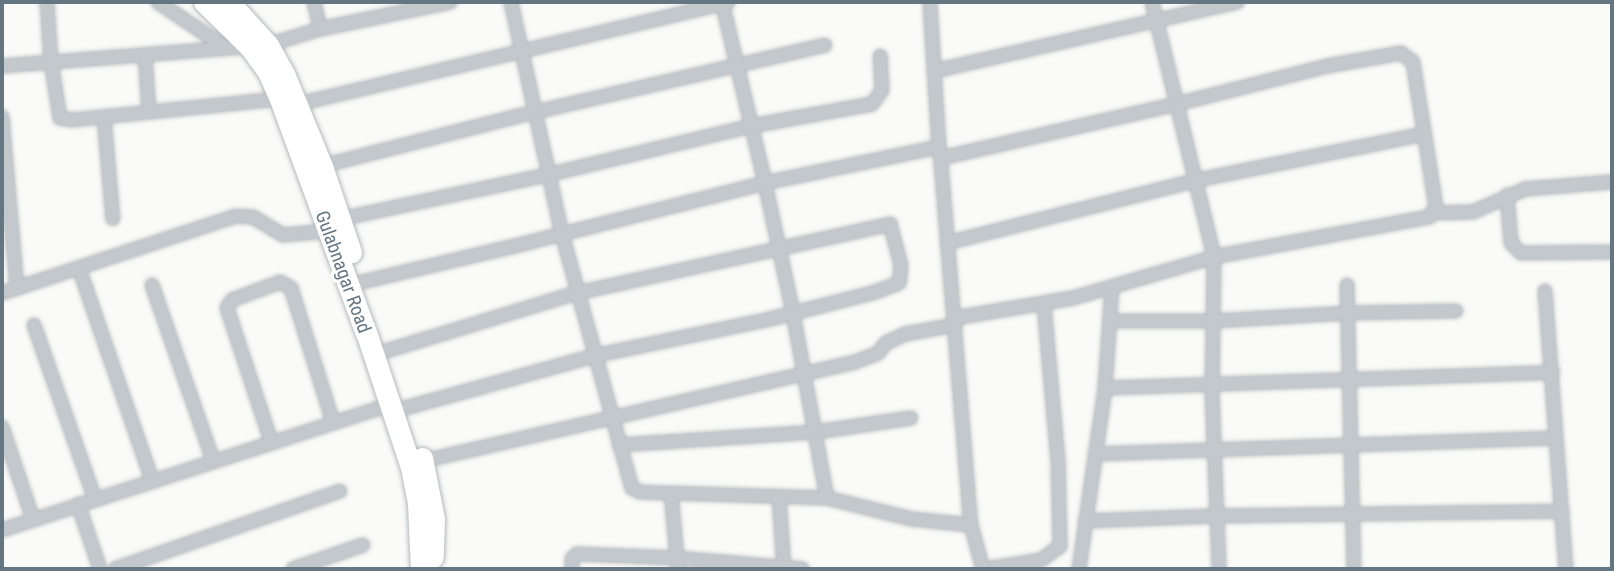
<!DOCTYPE html>
<style>
body{margin:0}
#map{position:relative;width:1614px;height:571px;overflow:hidden;background:#fafaf8;font-family:"Roboto Condensed",sans-serif}
div>[style]{position:absolute}
[style*='--x']{left:calc(var(--x)*1px);top:calc(var(--y)*1px);width:calc(var(--w)*1px);rotate:calc(var(--a)*1deg)}
.roads{filter:drop-shadow(0 0 2px #b5babe) drop-shadow(0 0 2px #b5babe)}
.minor>*{height:12px;margin:-6px;padding:0 6px;transform-origin:6px;border-radius:6px;background:#c3c8cc}
.primary>*{height:21px;margin:-10.5px;padding:0 10.5px;transform-origin:10.5px;border-radius:10.5px;background:#fff}
span{translate:-50% -50%;white-space:nowrap;text-align:center;line-height:1.15;-webkit-text-stroke:7px #fff;paint-order:stroke}
.street-label{font-size:19px;color:#657683}
.frame{position:absolute;inset:0;border:4px solid #657683;pointer-events:none}
</style>
<div id="map">
<div class="roads">
<div class="minor">
<i style="--x:47;--y:2;--w:60;--a:86.2"></i>
<i style="--x:51;--y:62;--w:57;--a:80.9"></i>
<i style="--x:60;--y:118;--w:12;--a:9"></i>
<i style="--x:72;--y:120;--w:209;--a:-5.8"></i>
<i style="--x:158;--y:2;--w:82;--a:34.1"></i>
<i style="--x:314;--y:2;--w:28;--a:77"></i>
<i style="--x:722;--y:2;--w:186;--a:76.6"></i>
<i style="--x:765;--y:183;--w:178;--a:-11.7"></i>
<i style="--x:939;--y:147;--w:145;--a:-93.6"></i>
<i style="--x:1152;--y:2;--w:262;--a:76.3"></i>
<i style="--x:1214;--y:257;--w:135;--a:90.8"></i>
<i style="--x:1212;--y:392;--w:177;--a:87.7"></i>
<i style="--x:145;--y:55;--w:57;--a:86"></i>
<i style="--x:2;--y:66;--w:267;--a:-4.5"></i>
<i style="--x:268;--y:45;--w:54;--a:-17.1"></i>
<i style="--x:320;--y:29;--w:133;--a:-11.7"></i>
<i style="--x:934;--y:71;--w:311;--a:-12.8"></i>
<i style="--x:298;--y:104;--w:442;--a:-13.3"></i>
<i style="--x:2;--y:117;--w:172;--a:85"></i>
<i style="--x:104;--y:117;--w:102;--a:85"></i>
<i style="--x:940;--y:151;--w:375;--a:85.3"></i>
<i style="--x:971;--y:525;--w:46;--a:74.7"></i>
<i style="--x:941;--y:158;--w:242;--a:-12.9"></i>
<i style="--x:1177;--y:104;--w:155;--a:-14.2"></i>
<i style="--x:1327;--y:66;--w:75;--a:-10"></i>
<i style="--x:1401;--y:53;--w:15;--a:37"></i>
<i style="--x:1413;--y:62;--w:147;--a:81"></i>
<i style="--x:1436;--y:207;--w:12;--a:125"></i>
<i style="--x:1429;--y:217;--w:219;--a:169.5"></i>
<i style="--x:1214;--y:257;--w:147;--a:163.8"></i>
<i style="--x:1073;--y:298;--w:120;--a:170.4"></i>
<i style="--x:322;--y:166;--w:202;--a:-14.3"></i>
<i style="--x:518;--y:116;--w:315;--a:-13"></i>
<i style="--x:1507;--y:195;--w:48;--a:85.2"></i>
<i style="--x:1511;--y:243;--w:14;--a:45"></i>
<i style="--x:1521;--y:253;--w:91;--a:-0.6"></i>
<i style="--x:1433;--y:213;--w:40;--a:-1.4"></i>
<i style="--x:1473;--y:212;--w:57;--a:-23.9"></i>
<i style="--x:1525;--y:189;--w:87;--a:-4.6"></i>
<i style="--x:340;--y:219;--w:212;--a:-12"></i>
<i style="--x:547;--y:175;--w:210;--a:-13.5"></i>
<i style="--x:751;--y:126;--w:123;--a:-10.3"></i>
<i style="--x:872;--y:104;--w:17;--a:-54"></i>
<i style="--x:882;--y:90;--w:34;--a:-93"></i>
<i style="--x:947;--y:243;--w:259;--a:-14.1"></i>
<i style="--x:1198;--y:180;--w:231;--a:-11.5"></i>
<i style="--x:79;--y:268;--w:224;--a:71"></i>
<i style="--x:362;--y:282;--w:165;--a:-13.3"></i>
<i style="--x:523;--y:244;--w:40;--a:-14.4"></i>
<i style="--x:562;--y:234;--w:209;--a:-14.1"></i>
<i style="--x:765;--y:183;--w:133;--a:77.8"></i>
<i style="--x:793;--y:313;--w:188;--a:79.6"></i>
<i style="--x:827;--y:498;--w:187;--a:-178.2"></i>
<i style="--x:640;--y:492;--w:9;--a:-153"></i>
<i style="--x:632;--y:488;--w:263;--a:-105.4"></i>
<i style="--x:562;--y:234;--w:238;--a:-102.4"></i>
<i style="--x:152;--y:285;--w:185;--a:70.8"></i>
<i style="--x:1347;--y:285;--w:284;--a:88.6"></i>
<i style="--x:1545;--y:291;--w:279;--a:85.7"></i>
<i style="--x:2;--y:293;--w:246;--a:-18.2"></i>
<i style="--x:236;--y:216;--w:17;--a:3"></i>
<i style="--x:253;--y:217;--w:35;--a:31"></i>
<i style="--x:283;--y:235;--w:45;--a:-5.1"></i>
<i style="--x:1110;--y:321;--w:105;--a:0"></i>
<i style="--x:1215;--y:321;--w:133;--a:-3.4"></i>
<i style="--x:1348;--y:313;--w:108;--a:-1.1"></i>
<i style="--x:34;--y:325;--w:184;--a:70.7"></i>
<i style="--x:386;--y:351;--w:200;--a:-16.9"></i>
<i style="--x:577;--y:293;--w:321;--a:-12.4"></i>
<i style="--x:890;--y:224;--w:42;--a:75"></i>
<i style="--x:901;--y:265;--w:12;--a:95"></i>
<i style="--x:900;--y:277;--w:6;--a:99"></i>
<i style="--x:899;--y:283;--w:25;--a:159"></i>
<i style="--x:876;--y:292;--w:114;--a:165.7"></i>
<i style="--x:766;--y:320;--w:176;--a:168.2"></i>
<i style="--x:594;--y:356;--w:196;--a:164.6"></i>
<i style="--x:1105;--y:388;--w:448;--a:-2"></i>
<i style="--x:2;--y:427;--w:97;--a:71.4"></i>
<i style="--x:271;--y:441;--w:140;--a:-108.3"></i>
<i style="--x:227;--y:308;--w:9;--a:-58"></i>
<i style="--x:232;--y:300;--w:51;--a:-20.6"></i>
<i style="--x:280;--y:282;--w:13;--a:29"></i>
<i style="--x:291;--y:288;--w:140;--a:72.6"></i>
<i style="--x:619;--y:445;--w:197;--a:-3.8"></i>
<i style="--x:816;--y:432;--w:96;--a:-8.4"></i>
<i style="--x:1095;--y:454;--w:461;--a:-2"></i>
<i style="--x:423;--y:461;--w:443;--a:-12.9"></i>
<i style="--x:855;--y:362;--w:25;--a:-21"></i>
<i style="--x:878;--y:353;--w:13;--a:-51"></i>
<i style="--x:886;--y:343;--w:21;--a:-25"></i>
<i style="--x:905;--y:334;--w:51;--a:-10.2"></i>
<i style="--x:671;--y:493;--w:76;--a:84.7"></i>
<i style="--x:779;--y:496;--w:73;--a:86.1"></i>
<i style="--x:827;--y:498;--w:88;--a:13.9"></i>
<i style="--x:912;--y:519;--w:59;--a:5.8"></i>
<i style="--x:78;--y:504;--w:69;--a:71.3"></i>
<i style="--x:1085;--y:521;--w:130;--a:-2.2"></i>
<i style="--x:1215;--y:516;--w:347;--a:-0.8"></i>
<i style="--x:2;--y:530;--w:408;--a:-17.9"></i>
<i style="--x:115;--y:569;--w:238;--a:-19.1"></i>
<i style="--x:293;--y:569;--w:74;--a:-18.9"></i>
<i style="--x:572;--y:569;--w:10;--a:-90"></i>
<i style="--x:572;--y:559;--w:7;--a:-45"></i>
<i style="--x:577;--y:554;--w:99;--a:2.3"></i>
<i style="--x:676;--y:558;--w:127;--a:5"></i>
<i style="--x:986;--y:569;--w:56;--a:-9.3"></i>
<i style="--x:1041;--y:560;--w:24;--a:-36"></i>
<i style="--x:1060;--y:546;--w:85;--a:-91.3"></i>
<i style="--x:1058;--y:461;--w:158;--a:-95.1"></i>
<i style="--x:1079;--y:569;--w:183;--a:-81.8"></i>
<i style="--x:1105;--y:388;--w:101;--a:-86"></i>
</div>
<div class="primary">
<i style="--x:204;--y:2;--w:64;--a:44.4"></i>
<i style="--x:250;--y:47;--w:31;--a:54"></i>
<i style="--x:268;--y:72;--w:30;--a:66"></i>
<i style="--x:280;--y:99;--w:252;--a:69.8"></i>
<i style="--x:367;--y:335;--w:139;--a:71.6"></i>
<i style="--x:411;--y:467;--w:38;--a:79"></i>
<i style="--x:418;--y:504;--w:65;--a:87.4"></i>
<i style="--x:229;--y:2;--w:58;--a:47.8"></i>
<i style="--x:268;--y:45;--w:35;--a:61"></i>
<i style="--x:285;--y:76;--w:97;--a:67.7"></i>
<i style="--x:322;--y:166;--w:91;--a:71.4"></i>
<i style="--x:422;--y:458;--w:62;--a:78.9"></i>
<i style="--x:434;--y:519;--w:38;--a:92"></i>
</div>
</div>
<div class="street-label">
<span style="left:343px;top:272px;rotate:70deg">Gulabnagar Road</span>
</div>
<div class="frame"></div>
</div>
